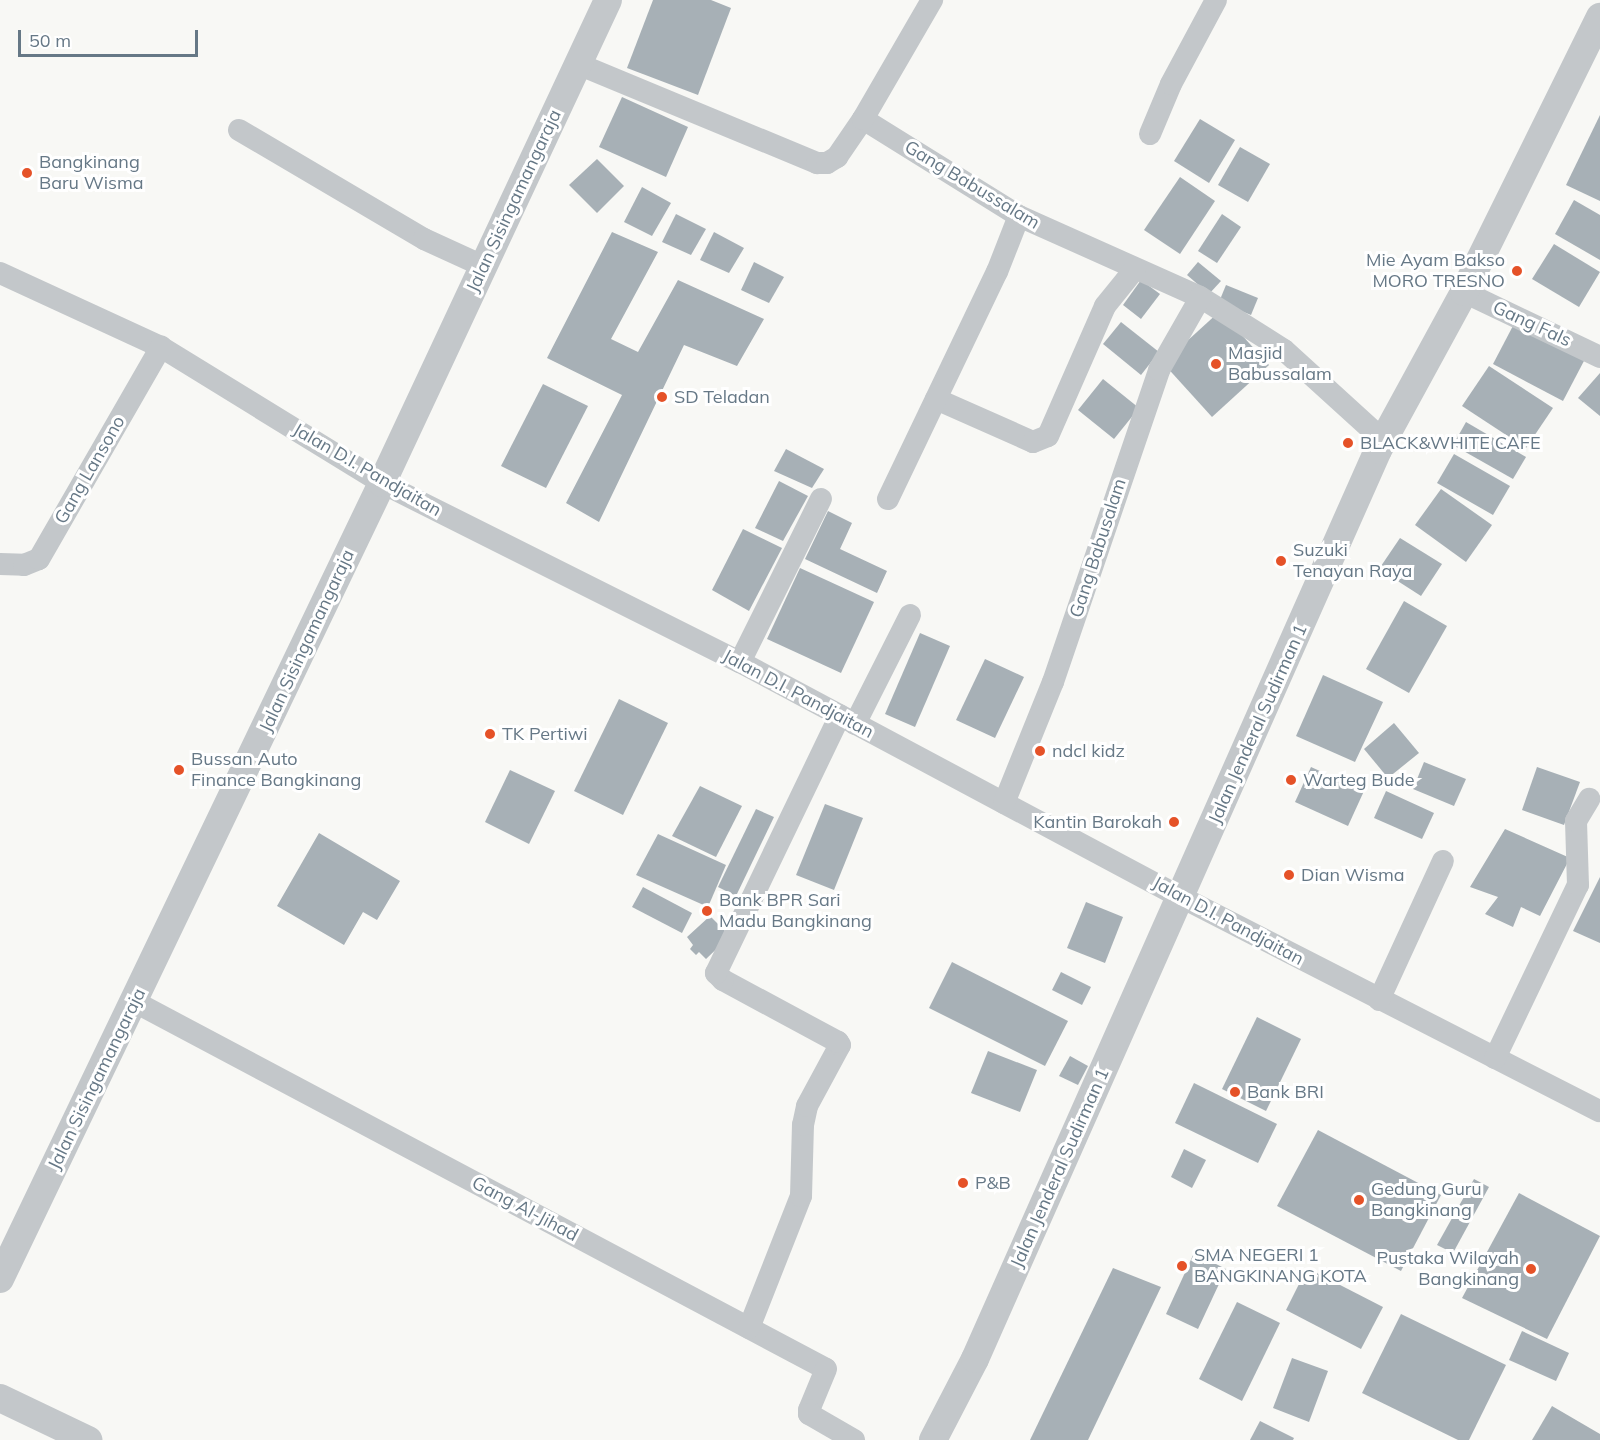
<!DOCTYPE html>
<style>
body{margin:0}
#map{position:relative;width:1600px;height:1440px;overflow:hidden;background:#f8f8f5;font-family:Mulish,sans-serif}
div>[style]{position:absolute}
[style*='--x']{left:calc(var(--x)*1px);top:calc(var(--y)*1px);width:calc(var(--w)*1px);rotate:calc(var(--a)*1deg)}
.building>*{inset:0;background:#a7b0b6}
.minor>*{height:22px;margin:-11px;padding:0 11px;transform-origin:11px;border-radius:11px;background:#c3c7ca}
.tertiary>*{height:28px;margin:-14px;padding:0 14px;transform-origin:14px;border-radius:14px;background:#c3c7ca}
.dots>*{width:16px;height:16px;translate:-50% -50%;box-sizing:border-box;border:3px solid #fff;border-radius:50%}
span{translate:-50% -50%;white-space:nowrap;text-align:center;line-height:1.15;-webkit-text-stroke:6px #fff;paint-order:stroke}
.poi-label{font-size:18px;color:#667886}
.left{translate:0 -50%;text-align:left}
.right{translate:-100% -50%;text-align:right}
.street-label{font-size:18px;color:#667886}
.scale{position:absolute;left:18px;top:30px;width:180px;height:27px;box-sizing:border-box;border:3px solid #667886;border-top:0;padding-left:8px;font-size:18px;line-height:21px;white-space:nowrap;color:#667886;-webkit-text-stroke:4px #fff;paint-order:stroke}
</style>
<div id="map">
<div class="building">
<i style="clip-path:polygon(653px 0,711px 0,731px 8px,698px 95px,627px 68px)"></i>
<i style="clip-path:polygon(622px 97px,688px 127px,666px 177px,599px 147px)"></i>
<i style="clip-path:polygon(1600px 115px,1600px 201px,1566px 185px)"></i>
<i style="clip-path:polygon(1200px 119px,1235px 140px,1209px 183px,1174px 161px)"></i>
<i style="clip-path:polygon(1240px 147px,1270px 164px,1248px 202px,1218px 185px)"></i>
<i style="clip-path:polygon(597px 159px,624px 186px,597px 213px,569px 185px)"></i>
<i style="clip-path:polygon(1180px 177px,1215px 201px,1180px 254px,1144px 230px)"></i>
<i style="clip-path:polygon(642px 187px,671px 203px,652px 236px,624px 222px)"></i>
<i style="clip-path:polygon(1574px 200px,1600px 215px,1600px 260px,1555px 234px)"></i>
<i style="clip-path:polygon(676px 214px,706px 229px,691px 255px,662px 242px)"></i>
<i style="clip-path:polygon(1222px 214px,1241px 227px,1217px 263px,1198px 251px)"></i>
<i style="clip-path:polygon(612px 232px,658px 252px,611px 339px,638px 352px,678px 280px,764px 319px,737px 366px,684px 345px,599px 522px,566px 503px,622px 395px,547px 358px)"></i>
<i style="clip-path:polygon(714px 232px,744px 248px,729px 273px,700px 260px)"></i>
<i style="clip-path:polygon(1554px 244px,1600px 272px,1579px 307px,1532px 279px)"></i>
<i style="clip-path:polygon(754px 262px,784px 277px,769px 303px,741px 290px)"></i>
<i style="clip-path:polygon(1198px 262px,1221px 281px,1209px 294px,1187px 275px)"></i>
<i style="clip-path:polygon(1141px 280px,1160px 294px,1141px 319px,1123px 305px)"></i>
<i style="clip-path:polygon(1226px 285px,1258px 298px,1251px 315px,1219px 302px)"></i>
<i style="clip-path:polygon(1220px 311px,1269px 365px,1212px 417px,1163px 363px)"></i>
<i style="clip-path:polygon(1121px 322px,1159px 352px,1141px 375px,1103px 344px)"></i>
<i style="clip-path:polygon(1515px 322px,1585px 359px,1563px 401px,1493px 364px)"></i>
<i style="clip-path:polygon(1489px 366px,1553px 408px,1526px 448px,1462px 406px)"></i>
<i style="clip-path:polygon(1600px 373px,1600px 416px,1578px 398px)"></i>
<i style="clip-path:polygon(1103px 379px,1139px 408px,1114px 439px,1078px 410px)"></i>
<i style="clip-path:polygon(543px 384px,588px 406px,546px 488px,501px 466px)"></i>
<i style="clip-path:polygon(1466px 422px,1526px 457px,1513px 479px,1453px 445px)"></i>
<i style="clip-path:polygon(786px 449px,824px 469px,812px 488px,774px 471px)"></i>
<i style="clip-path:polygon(1454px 454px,1510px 486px,1493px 515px,1437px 483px)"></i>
<i style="clip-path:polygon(779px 481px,808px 496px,783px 541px,755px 528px)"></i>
<i style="clip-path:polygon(1441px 489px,1492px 525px,1466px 562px,1415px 525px)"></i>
<i style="clip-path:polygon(828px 511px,852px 523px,840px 549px,887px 571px,877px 593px,805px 559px)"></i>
<i style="clip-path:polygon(743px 529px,782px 548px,749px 611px,712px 590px)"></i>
<i style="clip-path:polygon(1400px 538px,1442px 564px,1421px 596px,1379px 569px)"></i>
<i style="clip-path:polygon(800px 568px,874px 602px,841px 673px,767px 639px)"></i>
<i style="clip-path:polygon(1404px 601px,1447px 626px,1409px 693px,1366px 669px)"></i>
<i style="clip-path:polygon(920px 633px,950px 646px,915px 727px,885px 714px)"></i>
<i style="clip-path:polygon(985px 659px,1024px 677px,995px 738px,956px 720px)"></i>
<i style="clip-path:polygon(1323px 675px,1383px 702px,1355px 762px,1296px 736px)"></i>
<i style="clip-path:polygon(619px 699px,668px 723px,623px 815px,574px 791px)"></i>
<i style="clip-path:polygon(1394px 723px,1419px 753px,1388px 778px,1364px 749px)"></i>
<i style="clip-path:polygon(1424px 762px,1466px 779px,1454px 806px,1413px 789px)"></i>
<i style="clip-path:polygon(1311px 767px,1364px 791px,1348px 826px,1295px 802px)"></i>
<i style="clip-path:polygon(1537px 767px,1580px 782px,1564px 825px,1522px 810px)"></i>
<i style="clip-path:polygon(510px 770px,555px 791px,529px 844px,485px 822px)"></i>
<i style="clip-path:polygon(700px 786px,742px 806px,716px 857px,672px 836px)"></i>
<i style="clip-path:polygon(1386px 791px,1434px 813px,1422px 839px,1374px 818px)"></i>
<i style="clip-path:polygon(825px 804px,863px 818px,834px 890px,796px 875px)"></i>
<i style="clip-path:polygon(756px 809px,774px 817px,736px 896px,718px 887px)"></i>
<i style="clip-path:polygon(1505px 829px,1570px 858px,1540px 916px,1521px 907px,1513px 927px,1485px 914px,1498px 897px,1470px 887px)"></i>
<i style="clip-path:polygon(319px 833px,400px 881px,377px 920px,363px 912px,344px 945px,277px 906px)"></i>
<i style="clip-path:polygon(658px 834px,726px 865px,708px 907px,636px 875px)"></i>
<i style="clip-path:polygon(1600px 877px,1600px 943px,1573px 931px)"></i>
<i style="clip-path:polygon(643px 887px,692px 913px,682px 933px,632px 907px)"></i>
<i style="clip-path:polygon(1086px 902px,1123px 917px,1105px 963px,1067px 948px)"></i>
<i style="clip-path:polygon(710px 916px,730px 936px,706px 959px,699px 952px,696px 955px,690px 949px,693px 945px,687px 937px)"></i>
<i style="clip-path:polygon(952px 962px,1068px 1021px,1045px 1066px,929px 1008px)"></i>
<i style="clip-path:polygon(1061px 972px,1091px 987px,1082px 1005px,1052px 990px)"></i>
<i style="clip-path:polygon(1257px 1017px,1301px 1039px,1266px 1111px,1222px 1089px)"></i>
<i style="clip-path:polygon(988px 1051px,1037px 1070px,1020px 1112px,971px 1093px)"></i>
<i style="clip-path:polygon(1070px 1056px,1088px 1066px,1078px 1085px,1059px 1076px)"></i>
<i style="clip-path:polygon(1194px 1083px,1277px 1124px,1258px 1163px,1175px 1123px)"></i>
<i style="clip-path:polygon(1318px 1130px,1441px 1195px,1401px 1271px,1277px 1206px)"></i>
<i style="clip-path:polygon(1184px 1149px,1206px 1160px,1192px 1188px,1171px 1177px)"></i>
<i style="clip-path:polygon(1474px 1179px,1489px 1187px,1453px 1253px,1437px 1245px)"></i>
<i style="clip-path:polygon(1519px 1193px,1600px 1236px,1547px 1339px,1462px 1298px)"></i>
<i style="clip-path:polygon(1194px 1253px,1226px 1269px,1198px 1329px,1166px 1314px)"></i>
<i style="clip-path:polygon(1113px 1268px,1161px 1287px,1088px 1440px,1030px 1440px)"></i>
<i style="clip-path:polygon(1307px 1268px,1383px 1307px,1361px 1349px,1286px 1310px)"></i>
<i style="clip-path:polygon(1237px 1302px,1280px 1323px,1242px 1401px,1199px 1379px)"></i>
<i style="clip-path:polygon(1401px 1314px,1506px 1365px,1469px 1440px,1458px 1440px,1362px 1393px)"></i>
<i style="clip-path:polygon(1522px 1331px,1569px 1353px,1556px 1381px,1509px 1360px)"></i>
<i style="clip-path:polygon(1292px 1358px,1328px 1371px,1309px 1422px,1273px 1408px)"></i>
<i style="clip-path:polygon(1552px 1406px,1600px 1434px,1600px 1440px,1532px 1440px)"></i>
<i style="clip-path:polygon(1260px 1421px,1294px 1438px,1293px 1440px,1250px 1440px)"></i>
</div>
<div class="minor">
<i style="--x:578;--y:64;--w:259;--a:22.5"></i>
<i style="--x:817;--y:163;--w:10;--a:0"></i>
<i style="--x:827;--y:163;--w:12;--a:-31"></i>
<i style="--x:837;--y:157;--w:46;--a:-55.6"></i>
<i style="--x:863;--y:119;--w:184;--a:31.9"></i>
<i style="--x:1019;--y:216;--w:198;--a:24.1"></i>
<i style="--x:1200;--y:297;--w:99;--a:32.2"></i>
<i style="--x:1284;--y:350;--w:134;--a:42.3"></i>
<i style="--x:863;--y:119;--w:138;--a:-59.9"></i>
<i style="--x:239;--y:130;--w:215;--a:30.5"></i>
<i style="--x:424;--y:239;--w:65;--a:24.6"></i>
<i style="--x:1150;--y:134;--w:54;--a:-67.2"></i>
<i style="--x:1171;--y:84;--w:95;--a:-61.8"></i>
<i style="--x:0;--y:273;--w:177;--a:24.7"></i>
<i style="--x:161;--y:347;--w:259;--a:31.6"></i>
<i style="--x:382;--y:483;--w:400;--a:26.6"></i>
<i style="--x:740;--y:662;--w:500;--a:28.1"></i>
<i style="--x:1181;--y:897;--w:470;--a:27.1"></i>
<i style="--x:1464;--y:292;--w:151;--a:25.5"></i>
<i style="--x:936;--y:399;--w:106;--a:23.9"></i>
<i style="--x:1033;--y:442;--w:16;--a:-22"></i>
<i style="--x:1048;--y:436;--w:142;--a:-66.3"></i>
<i style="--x:1105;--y:306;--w:48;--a:-51"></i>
<i style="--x:888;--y:499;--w:252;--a:-64.4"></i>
<i style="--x:997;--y:272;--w:60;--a:-68.6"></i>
<i style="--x:0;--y:564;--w:24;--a:2"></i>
<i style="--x:24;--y:565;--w:16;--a:-22"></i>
<i style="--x:39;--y:559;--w:245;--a:-60.1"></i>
<i style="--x:740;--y:662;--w:182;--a:-63.6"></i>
<i style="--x:855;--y:724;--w:122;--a:-63.2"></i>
<i style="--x:1004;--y:803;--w:131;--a:-68"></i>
<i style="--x:1053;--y:682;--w:330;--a:-71.2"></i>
<i style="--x:1159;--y:370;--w:83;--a:-60.3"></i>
<i style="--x:1379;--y:1000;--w:153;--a:-65.3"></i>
<i style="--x:135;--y:1002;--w:782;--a:27.97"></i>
<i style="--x:826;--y:1369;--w:44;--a:112.5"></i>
<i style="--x:809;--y:1410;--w:4;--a:90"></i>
<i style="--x:809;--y:1414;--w:52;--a:30"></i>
<i style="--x:1495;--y:1058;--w:192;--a:-64.4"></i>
<i style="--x:1578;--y:885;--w:64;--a:-91.8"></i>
<i style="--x:1576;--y:821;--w:26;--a:-59"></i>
<i style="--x:749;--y:1328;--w:142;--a:-68.5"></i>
<i style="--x:801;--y:1196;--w:71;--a:-88.4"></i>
<i style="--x:803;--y:1125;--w:19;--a:-78"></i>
<i style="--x:807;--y:1106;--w:69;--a:-61.6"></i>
<i style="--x:840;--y:1045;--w:4;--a:-124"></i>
<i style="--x:838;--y:1042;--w:131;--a:-151.7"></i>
<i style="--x:723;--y:980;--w:10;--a:-135"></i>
<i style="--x:716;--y:973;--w:286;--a:-64.3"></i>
</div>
<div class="tertiary">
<i style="--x:0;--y:1279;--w:883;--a:-64.36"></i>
<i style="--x:382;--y:483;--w:533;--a:-64.92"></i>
<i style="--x:0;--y:1398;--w:98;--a:25.5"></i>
<i style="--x:933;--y:1440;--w:91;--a:-62.6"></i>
<i style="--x:975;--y:1359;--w:994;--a:-66.09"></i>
<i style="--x:1378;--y:450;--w:180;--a:-61.4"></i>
<i style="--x:1464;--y:292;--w:307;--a:-63.7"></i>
</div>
<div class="dots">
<i style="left:27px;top:173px;background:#e55228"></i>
<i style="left:1517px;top:271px;background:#e55228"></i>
<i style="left:1216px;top:364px;background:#e55228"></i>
<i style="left:662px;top:397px;background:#e55228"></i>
<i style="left:1348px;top:443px;background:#e55228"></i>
<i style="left:1281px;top:561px;background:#e55228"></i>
<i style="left:490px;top:734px;background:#e55228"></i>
<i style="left:1040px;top:751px;background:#e55228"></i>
<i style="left:179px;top:770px;background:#e55228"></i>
<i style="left:1291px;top:780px;background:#e55228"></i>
<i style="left:1174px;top:822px;background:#e55228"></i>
<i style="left:1289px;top:875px;background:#e55228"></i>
<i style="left:707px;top:911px;background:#e55228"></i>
<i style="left:1235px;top:1092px;background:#e55228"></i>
<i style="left:963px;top:1183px;background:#e55228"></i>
<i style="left:1359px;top:1200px;background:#e55228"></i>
<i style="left:1182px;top:1266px;background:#e55228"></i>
<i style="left:1531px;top:1269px;background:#e55228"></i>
</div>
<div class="poi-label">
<span class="left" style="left:39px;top:173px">Bangkinang<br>Baru Wisma</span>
<span class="right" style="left:1505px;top:271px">Mie Ayam Bakso<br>MORO TRESNO</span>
<span class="left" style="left:1228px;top:364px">Masjid<br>Babussalam</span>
<span class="left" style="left:674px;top:397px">SD Teladan</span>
<span class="left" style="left:1360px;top:443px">BLACK&amp;WHITE CAFE</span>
<span class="left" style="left:1293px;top:561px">Suzuki<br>Tenayan Raya</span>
<span class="left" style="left:502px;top:734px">TK Pertiwi</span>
<span class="left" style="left:1052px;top:751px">ndcl kidz</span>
<span class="left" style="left:191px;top:770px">Bussan Auto<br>Finance Bangkinang</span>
<span class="left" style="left:1303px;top:780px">Warteg Bude</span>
<span class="right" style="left:1162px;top:822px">Kantin Barokah</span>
<span class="left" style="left:1301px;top:875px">Dian Wisma</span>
<span class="left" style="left:719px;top:911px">Bank BPR Sari<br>Madu Bangkinang</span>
<span class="left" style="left:1247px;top:1092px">Bank BRI</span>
<span class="left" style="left:975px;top:1183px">P&amp;B</span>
<span class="left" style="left:1371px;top:1200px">Gedung Guru<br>Bangkinang</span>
<span class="left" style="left:1194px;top:1266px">SMA NEGERI 1<br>BANGKINANG KOTA</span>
<span class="right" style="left:1519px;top:1269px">Pustaka Wilayah<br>Bangkinang</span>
</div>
<div class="street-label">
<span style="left:972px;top:185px;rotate:31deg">Gang Babussalam</span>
<span style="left:514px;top:201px;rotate:-65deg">Jalan Sisingamangaraja</span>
<span style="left:1532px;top:324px;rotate:25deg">Gang Fals</span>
<span style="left:90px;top:470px;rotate:-60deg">Gang Lansono</span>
<span style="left:367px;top:470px;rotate:30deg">Jalan D.I. Pandjaitan</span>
<span style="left:1098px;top:548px;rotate:-72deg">Gang Babusalam</span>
<span style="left:307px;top:641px;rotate:-65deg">Jalan Sisingamangaraja</span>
<span style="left:798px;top:694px;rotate:28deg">Jalan D.I. Pandjaitan</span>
<span style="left:1258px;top:724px;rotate:-66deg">Jalan Jenderal Sudirman 1</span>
<span style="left:1228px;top:921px;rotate:28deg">Jalan D.I. Pandjaitan</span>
<span style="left:97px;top:1079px;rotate:-64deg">Jalan Sisingamangaraja</span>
<span style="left:1060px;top:1168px;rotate:-66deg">Jalan Jenderal Sudirman 1</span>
<span style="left:525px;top:1209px;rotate:28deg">Gang Al-Jihad</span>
</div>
<div class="scale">50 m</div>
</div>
